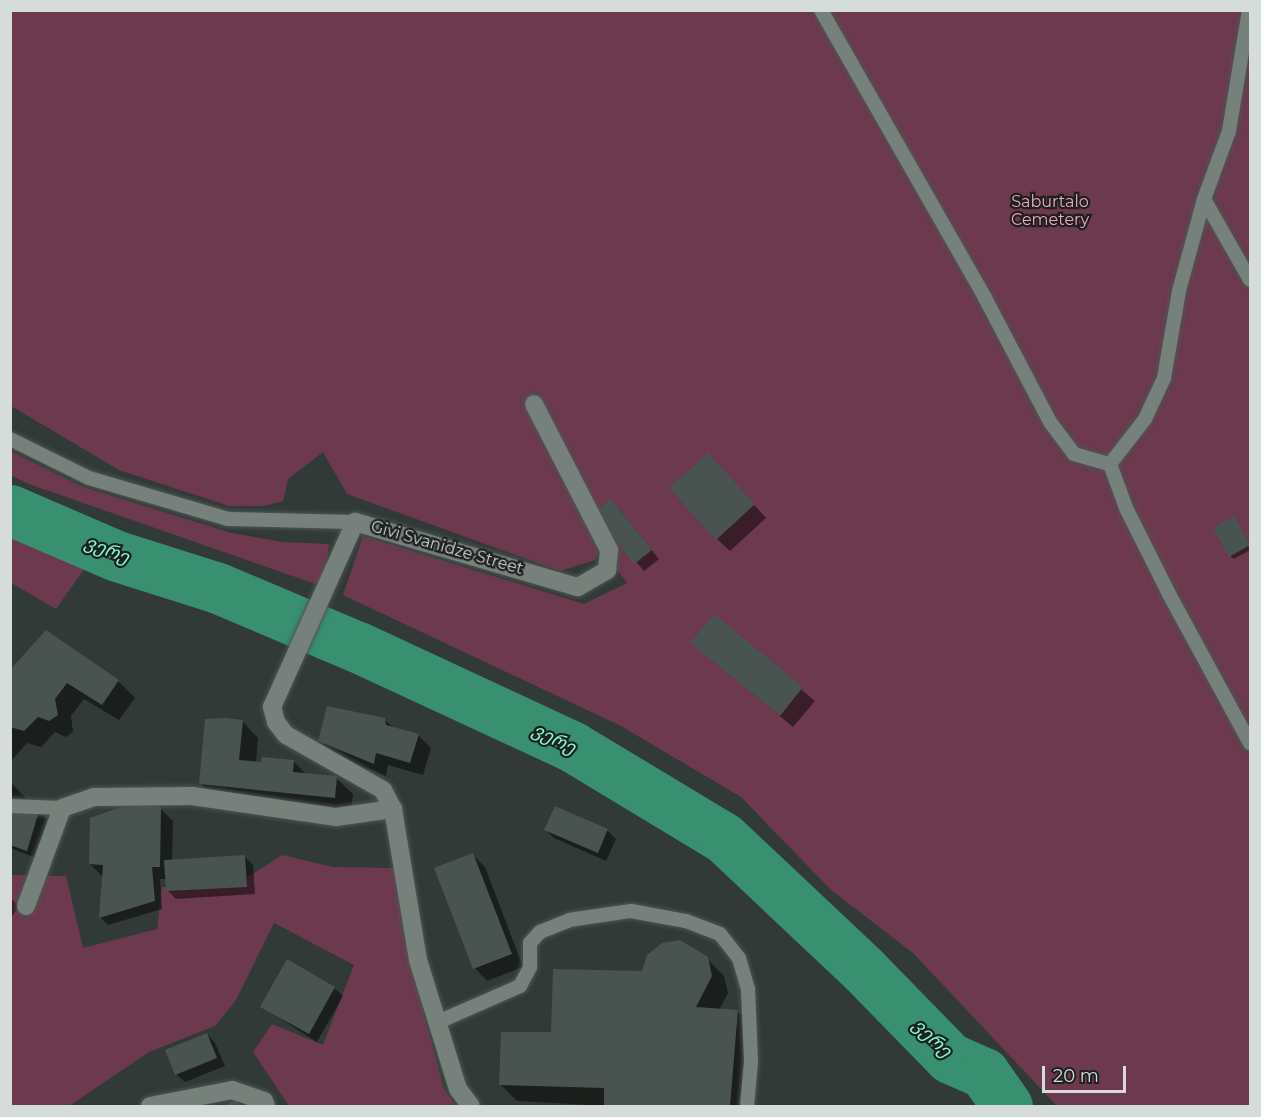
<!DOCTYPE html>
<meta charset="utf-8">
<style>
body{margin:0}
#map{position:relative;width:1261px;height:1117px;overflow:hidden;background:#313a36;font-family:Montserrat,"Noto Sans Georgian",sans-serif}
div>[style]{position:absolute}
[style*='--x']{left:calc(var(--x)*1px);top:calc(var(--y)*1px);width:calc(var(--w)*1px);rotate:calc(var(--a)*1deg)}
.green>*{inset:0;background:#6c394e}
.shadow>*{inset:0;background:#0007}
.river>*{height:51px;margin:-25.5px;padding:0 25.5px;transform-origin:25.5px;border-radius:25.5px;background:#389071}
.building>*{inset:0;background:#49534f}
.roads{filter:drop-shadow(0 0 2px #4e5552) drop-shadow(0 0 2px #4e5552)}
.lane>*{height:14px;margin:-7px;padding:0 7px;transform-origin:7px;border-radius:7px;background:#77817c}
.street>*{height:18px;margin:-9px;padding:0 9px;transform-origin:9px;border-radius:9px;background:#77817c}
span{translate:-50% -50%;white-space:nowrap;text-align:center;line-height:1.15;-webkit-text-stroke:4.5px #1c201e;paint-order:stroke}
.park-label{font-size:16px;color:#f4a4c3}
.street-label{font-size:16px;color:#d6dcd9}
.water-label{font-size:18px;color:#84fcce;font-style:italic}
.frame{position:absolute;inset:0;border:12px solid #d6dcd9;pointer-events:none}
.scale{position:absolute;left:1042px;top:1066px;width:84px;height:27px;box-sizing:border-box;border:3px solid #d6dcd9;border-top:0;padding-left:8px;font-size:18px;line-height:21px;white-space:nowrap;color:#d6dcd9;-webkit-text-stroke:4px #1c201e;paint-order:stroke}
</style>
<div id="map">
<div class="green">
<i style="clip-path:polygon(11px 11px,1250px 11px,1250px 1106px,1057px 1106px,913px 953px,831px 890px,741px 797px,621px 726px,343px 595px,363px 536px,584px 604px,627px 583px,602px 549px,595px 560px,560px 571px,347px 494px,323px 452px,288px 479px,283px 501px,265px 506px,229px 506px,119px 470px,11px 406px)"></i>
<i style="clip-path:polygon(10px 451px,83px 487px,232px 533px,282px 542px,329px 544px,324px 587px,26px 483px,11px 475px)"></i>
<i style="clip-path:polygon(11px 537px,85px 568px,56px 609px,11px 583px)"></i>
<i style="clip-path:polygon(282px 855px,333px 867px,395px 868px,406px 945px,444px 1089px,456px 1106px,289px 1106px,253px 1052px,272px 1024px,323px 1045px,354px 965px,274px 923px,236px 1000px,215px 1026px,149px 1052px,69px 1106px,11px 1106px,11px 875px,66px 876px,83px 948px,157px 929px,162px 887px,220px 888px,243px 880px)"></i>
</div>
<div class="shadow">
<i style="clip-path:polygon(720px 467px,766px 518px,730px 551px,717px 539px)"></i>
<i style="clip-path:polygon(619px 509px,659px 559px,644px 571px,595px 514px)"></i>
<i style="clip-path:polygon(1234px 518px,1250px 550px,1234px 559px,1230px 556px)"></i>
<i style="clip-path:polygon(714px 616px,815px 701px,793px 727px,692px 643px)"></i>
<i style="clip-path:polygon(47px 632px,119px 682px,135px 698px,119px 720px,84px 699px,71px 716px,73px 732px,66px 737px,55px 732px,41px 747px,27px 743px,10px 762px,10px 672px)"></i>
<i style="clip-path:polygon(384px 719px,394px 729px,418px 735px,431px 748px,423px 775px,388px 765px,386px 776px,333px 754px,320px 741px)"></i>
<i style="clip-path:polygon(242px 721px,258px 738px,256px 763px,294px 762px,307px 775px,336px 778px,353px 794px,351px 814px,217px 800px,200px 783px)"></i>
<i style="clip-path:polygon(10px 782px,47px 820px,36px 858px,10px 848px)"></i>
<i style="clip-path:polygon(160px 808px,173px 821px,172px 861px,245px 857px,253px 865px,255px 894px,176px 899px,168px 891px,167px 879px,160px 879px,162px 909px,108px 925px,100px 917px,103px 877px,90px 864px)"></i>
<i style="clip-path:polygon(556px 808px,608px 831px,616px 839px,606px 861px,554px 838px,546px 830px)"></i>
<i style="clip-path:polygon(472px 854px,485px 867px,523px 967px,487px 981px,475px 968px)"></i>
<i style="clip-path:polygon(10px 898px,19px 906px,10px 919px)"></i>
<i style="clip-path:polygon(707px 959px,724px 976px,728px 993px,719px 1010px,737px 1011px,754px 1028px,747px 1106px,606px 1106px,517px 1101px,501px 1085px,553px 1033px,643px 973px)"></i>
<i style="clip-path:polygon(334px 988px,343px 996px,317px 1042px,262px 1007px)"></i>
<i style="clip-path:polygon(207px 1034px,215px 1043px,225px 1066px,185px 1082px,176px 1074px)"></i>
</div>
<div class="river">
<i style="--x:10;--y:510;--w:116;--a:23.3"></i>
<i style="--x:117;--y:556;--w:106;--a:17.6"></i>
<i style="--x:218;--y:588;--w:152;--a:22.9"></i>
<i style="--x:358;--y:647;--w:237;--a:24.9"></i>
<i style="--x:573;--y:747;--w:176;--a:31.1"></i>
<i style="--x:724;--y:838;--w:192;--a:43.3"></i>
<i style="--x:864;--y:970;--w:123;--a:45.7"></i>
<i style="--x:950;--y:1058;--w:37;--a:24"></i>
<i style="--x:984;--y:1073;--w:40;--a:55.1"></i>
</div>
<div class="building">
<i style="clip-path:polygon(708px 453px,755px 504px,716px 540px,669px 488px)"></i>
<i style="clip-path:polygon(611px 499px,652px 550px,634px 564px,593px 513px)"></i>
<i style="clip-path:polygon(1234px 516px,1250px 545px,1229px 557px,1213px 528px)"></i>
<i style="clip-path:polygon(714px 614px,803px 687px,780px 716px,690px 643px)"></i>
<i style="clip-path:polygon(46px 630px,119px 680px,102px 705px,67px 683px,55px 699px,58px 715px,49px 721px,38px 717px,24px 731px,10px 727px,10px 670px)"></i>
<i style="clip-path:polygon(327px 706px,385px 718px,386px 725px,419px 734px,410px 763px,376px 753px,374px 764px,318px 741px)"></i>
<i style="clip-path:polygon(226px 718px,243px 720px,239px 760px,261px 762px,262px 757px,294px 760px,293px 772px,337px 776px,335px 798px,199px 784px,205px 719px)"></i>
<i style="clip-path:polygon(129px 804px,161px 807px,160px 867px,152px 867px,155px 901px,99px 918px,103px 865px,89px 864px,90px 818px)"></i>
<i style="clip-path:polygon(555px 806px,608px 829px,598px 853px,544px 830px)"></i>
<i style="clip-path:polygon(10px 807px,39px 811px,27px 851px,10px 845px)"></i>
<i style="clip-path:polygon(473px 853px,512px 954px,473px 969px,434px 868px)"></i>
<i style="clip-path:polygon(245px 855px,247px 887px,166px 891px,164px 860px)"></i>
<i style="clip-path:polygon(680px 940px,708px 957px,712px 976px,696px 1007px,738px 1010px,730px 1106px,604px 1106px,604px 1088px,499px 1085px,501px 1032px,551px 1032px,553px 969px,642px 971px,647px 955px,662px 943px)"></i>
<i style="clip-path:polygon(287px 959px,335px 987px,309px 1034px,260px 1007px)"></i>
<i style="clip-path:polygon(207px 1033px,217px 1058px,175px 1075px,165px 1050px)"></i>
<i style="clip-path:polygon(236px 1100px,240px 1106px,222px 1106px)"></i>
</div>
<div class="roads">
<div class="lane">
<i style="--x:821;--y:10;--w:331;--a:60.3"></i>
<i style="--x:985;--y:298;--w:140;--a:62.3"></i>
<i style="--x:1050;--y:422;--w:40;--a:53"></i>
<i style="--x:1074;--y:454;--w:37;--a:16"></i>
<i style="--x:1110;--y:464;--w:57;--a:-52.1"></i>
<i style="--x:1145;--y:419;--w:45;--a:-65.1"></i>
<i style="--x:1164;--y:378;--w:88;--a:-80.2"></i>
<i style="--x:1179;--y:291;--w:95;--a:-74.8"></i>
<i style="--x:1204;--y:199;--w:72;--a:-69.8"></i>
<i style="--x:1229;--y:131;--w:123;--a:-80.6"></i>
<i style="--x:1204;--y:199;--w:93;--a:60.4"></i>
<i style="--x:10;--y:439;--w:88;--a:26.3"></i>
<i style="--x:89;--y:478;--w:145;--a:16.4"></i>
<i style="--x:228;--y:519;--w:127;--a:1.4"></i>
<i style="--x:1110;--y:464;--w:47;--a:70"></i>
<i style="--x:1126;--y:508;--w:96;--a:63.4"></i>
<i style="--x:1169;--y:594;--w:170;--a:61.5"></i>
<i style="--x:10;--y:806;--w:52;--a:2.2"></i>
<i style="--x:438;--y:1022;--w:90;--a:-23.7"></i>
<i style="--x:520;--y:986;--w:21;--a:-62"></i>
<i style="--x:530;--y:967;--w:24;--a:-90"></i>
<i style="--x:530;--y:943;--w:15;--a:-48"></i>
<i style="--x:540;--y:932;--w:31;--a:-22"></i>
<i style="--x:569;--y:920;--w:63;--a:-8.3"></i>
<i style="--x:631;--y:911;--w:56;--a:10.3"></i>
<i style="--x:686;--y:921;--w:36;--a:21"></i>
<i style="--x:720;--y:934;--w:31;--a:52"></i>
<i style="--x:739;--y:958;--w:32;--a:74"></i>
<i style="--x:748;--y:989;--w:73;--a:87.6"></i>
<i style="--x:751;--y:1062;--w:44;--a:95.2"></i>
</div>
<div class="street">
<i style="--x:393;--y:809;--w:21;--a:-118"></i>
<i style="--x:383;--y:790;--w:112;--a:-150.4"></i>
<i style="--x:286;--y:735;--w:16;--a:-128"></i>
<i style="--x:276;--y:722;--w:16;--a:-105"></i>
<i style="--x:272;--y:707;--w:203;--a:-65.8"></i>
<i style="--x:355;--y:522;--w:232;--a:16.3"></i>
<i style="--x:578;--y:587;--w:34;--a:-30"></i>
<i style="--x:607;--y:570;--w:20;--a:-84"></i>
<i style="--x:609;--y:550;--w:164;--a:-117.2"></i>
<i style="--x:26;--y:906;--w:104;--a:-69.8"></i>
<i style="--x:62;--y:808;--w:34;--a:-19"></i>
<i style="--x:94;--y:797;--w:98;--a:-0.6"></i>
<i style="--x:192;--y:796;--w:146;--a:8.3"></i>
<i style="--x:336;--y:817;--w:58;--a:-8"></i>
<i style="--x:393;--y:809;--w:153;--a:80.6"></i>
<i style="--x:418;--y:960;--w:135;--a:72.8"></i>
<i style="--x:458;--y:1089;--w:21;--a:53"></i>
<i style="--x:150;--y:1106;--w:84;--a:-11"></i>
<i style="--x:232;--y:1090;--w:34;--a:19"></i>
<i style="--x:264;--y:1101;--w:5;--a:68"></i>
</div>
</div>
<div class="park-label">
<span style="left:1050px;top:211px">Saburtalo<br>Cemetery</span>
</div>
<div class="street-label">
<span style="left:447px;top:548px;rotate:16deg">Givi Svanidze Street</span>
</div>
<div class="water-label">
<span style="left:107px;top:550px;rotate:21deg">ვერე</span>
<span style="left:554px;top:739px;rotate:26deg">ვერე</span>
<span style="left:932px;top:1038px;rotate:44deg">ვერე</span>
</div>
<div class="frame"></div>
<div class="scale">20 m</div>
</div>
